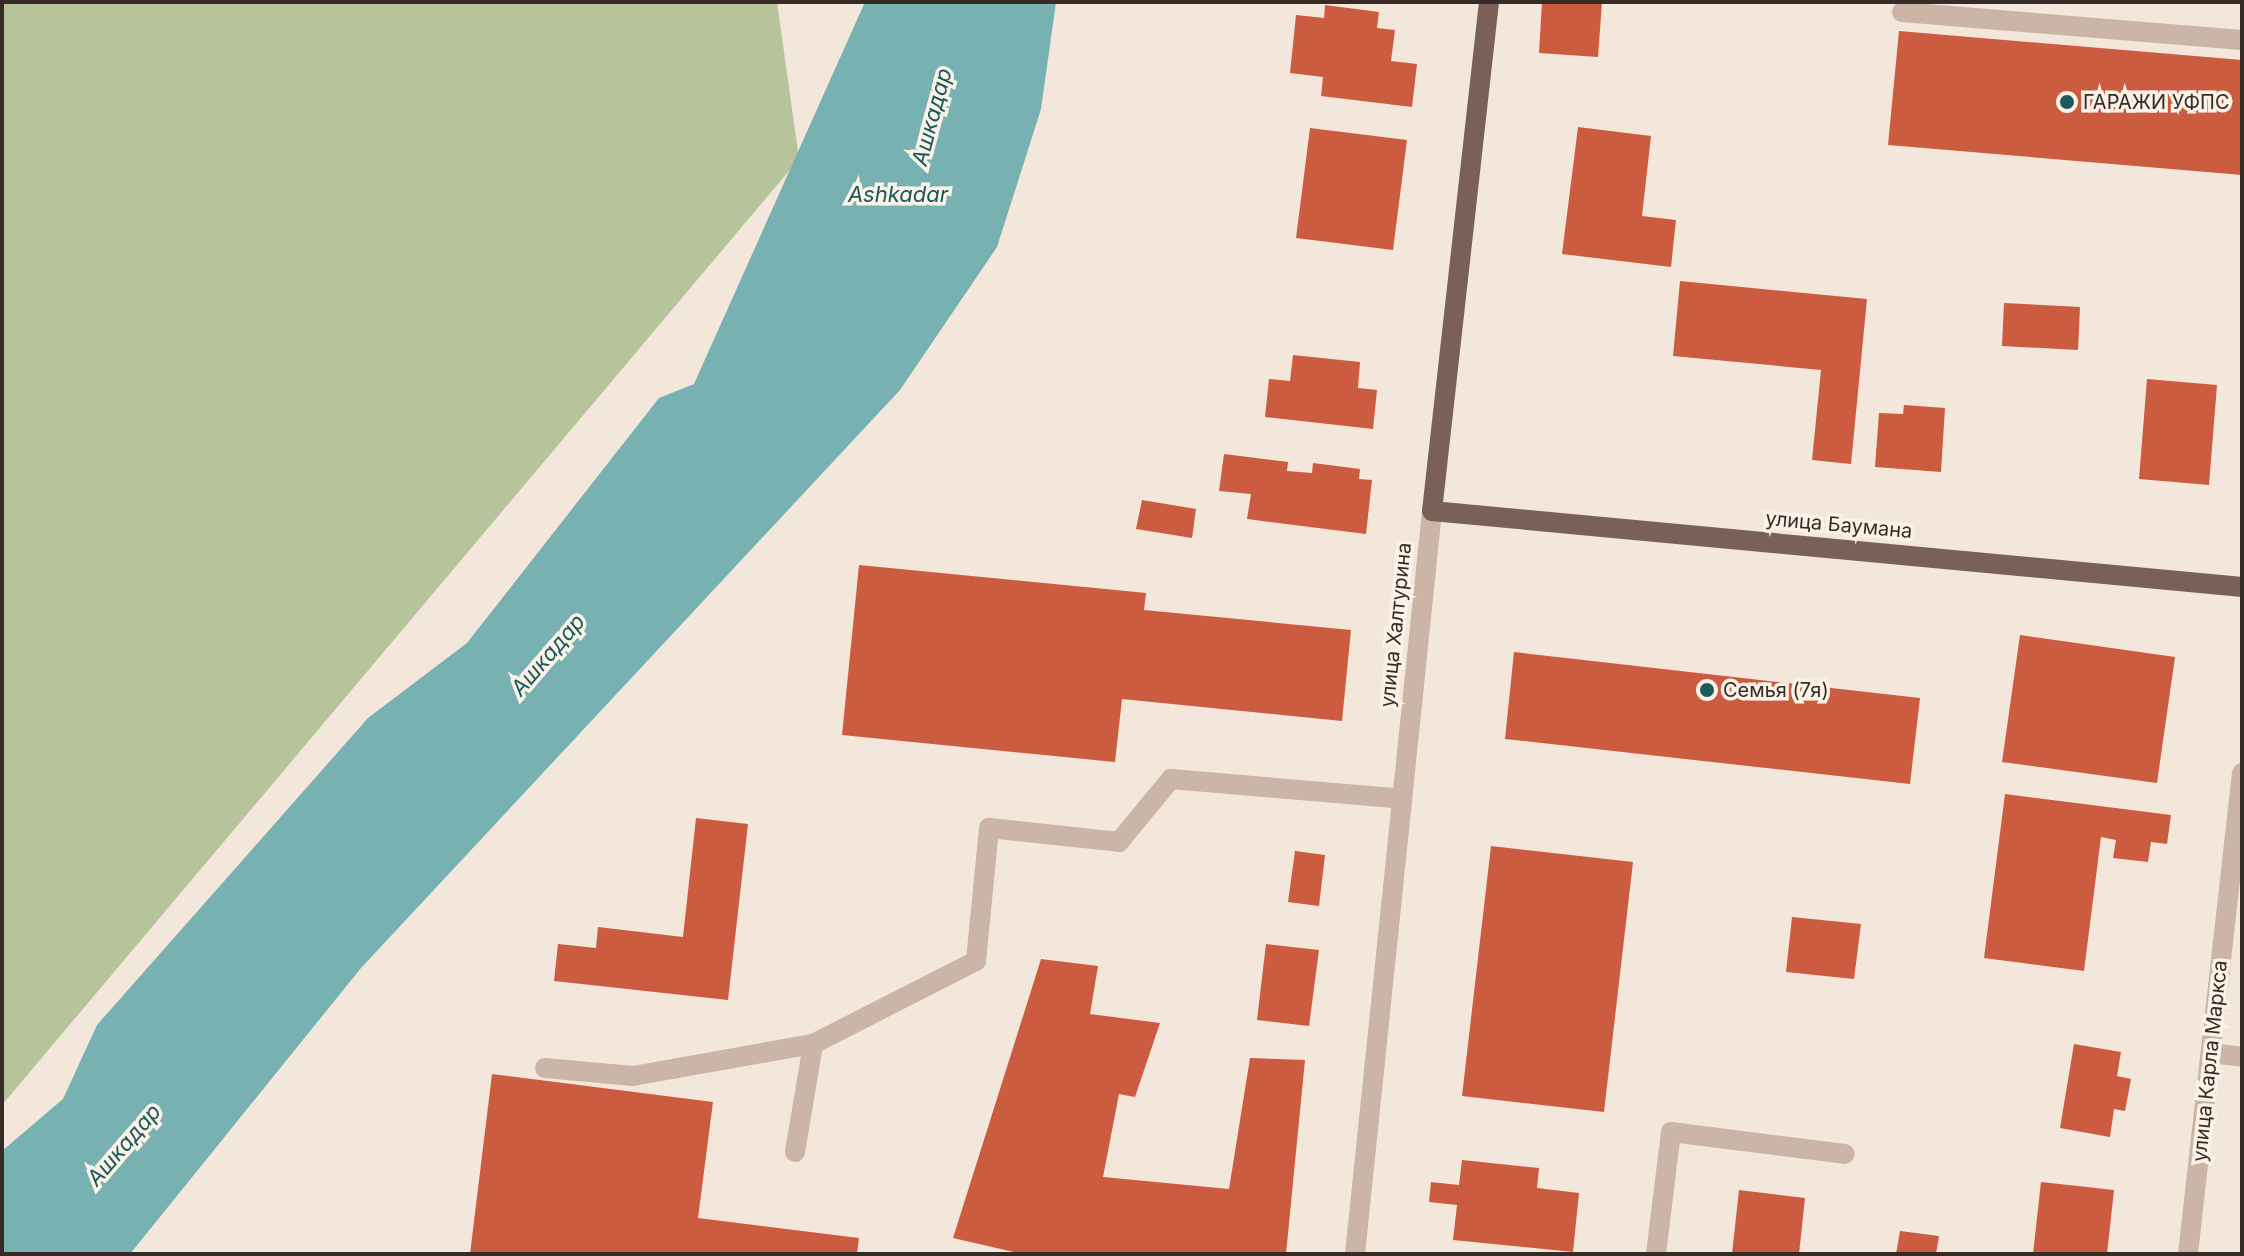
<!DOCTYPE html>
<meta charset="utf-8">
<style>
body{margin:0}
#map{position:relative;width:2244px;height:1256px;overflow:hidden;background:#f3e6da;font-family:Inter,sans-serif}
div>[style]{position:absolute}
[style*='--x']{left:calc(var(--x)*1px);top:calc(var(--y)*1px);width:calc(var(--w)*1px);rotate:calc(var(--a)*1deg)}
.green>*{inset:0;background:#b7c39a}
.water>*{inset:0;background:#78b1b1}
.building>*{inset:0;background:#cb5c40}
.lane>*{height:20px;margin:-10px;padding:0 10px;transform-origin:10px;border-radius:10px;background:#cbb5a6}
.street>*{height:20px;margin:-10px;padding:0 10px;transform-origin:10px;border-radius:10px;background:#cbb5a6}
.primary>*{height:20px;margin:-10px;padding:0 10px;transform-origin:10px;border-radius:10px;background:#7a6157}
.dots>*{width:22px;height:22px;translate:-50% -50%;box-sizing:border-box;border:4px solid #faf1e7;border-radius:50%}
span{translate:-50% -50%;white-space:nowrap;text-align:center;line-height:1.15;-webkit-text-stroke:7px #faf1e7;paint-order:stroke}
.poi-label{font-size:20px;color:#372b27}
.left{translate:0 -50%;text-align:left}
.street-label{font-size:20px;color:#372b27}
.water-label{font-size:22px;color:#1b595a;font-style:italic}
.frame{position:absolute;inset:0;border:4px solid #372b27;pointer-events:none}
</style>
<div id="map">
<div class="green">
<i style="clip-path:polygon(2px 2px,777px 2px,799px 159px,2px 1105px)"></i>
</div>
<div class="water">
<i style="clip-path:polygon(865px 2px,1056px 2px,1041px 109px,997px 247px,900px 390px,361px 968px,130px 1254px,2px 1254px,2px 1151px,63px 1099px,97px 1025px,368px 718px,467px 643px,659px 398px,694px 384px)"></i>
</div>
<div class="building">
<i style="clip-path:polygon(1542px 2px,1602px 2px,1598px 57px,1539px 53px)"></i>
<i style="clip-path:polygon(1325px 5px,1379px 12px,1377px 28px,1395px 30px,1391px 61px,1417px 64px,1412px 107px,1321px 96px,1323px 77px,1290px 73px,1296px 15px,1324px 18px)"></i>
<i style="clip-path:polygon(1899px 31px,2242px 60px,2242px 175px,1888px 145px)"></i>
<i style="clip-path:polygon(1578px 127px,1651px 136px,1642px 216px,1676px 220px,1671px 267px,1562px 254px)"></i>
<i style="clip-path:polygon(1310px 128px,1407px 140px,1393px 250px,1296px 238px)"></i>
<i style="clip-path:polygon(1680px 281px,1867px 299px,1851px 464px,1812px 460px,1821px 370px,1673px 356px)"></i>
<i style="clip-path:polygon(2004px 303px,2080px 307px,2078px 350px,2002px 346px)"></i>
<i style="clip-path:polygon(1293px 355px,1360px 362px,1358px 388px,1377px 390px,1373px 429px,1265px 417px,1269px 379px,1290px 381px)"></i>
<i style="clip-path:polygon(2147px 379px,2217px 385px,2209px 485px,2139px 479px)"></i>
<i style="clip-path:polygon(1904px 405px,1945px 408px,1941px 472px,1875px 467px,1879px 413px,1903px 414px)"></i>
<i style="clip-path:polygon(1224px 454px,1288px 462px,1287px 471px,1312px 473px,1313px 463px,1360px 469px,1359px 479px,1372px 480px,1366px 534px,1247px 519px,1251px 494px,1219px 491px)"></i>
<i style="clip-path:polygon(1142px 500px,1196px 509px,1192px 538px,1136px 529px)"></i>
<i style="clip-path:polygon(859px 565px,1146px 593px,1144px 610px,1351px 630px,1342px 721px,1122px 699px,1115px 762px,842px 735px)"></i>
<i style="clip-path:polygon(2020px 635px,2175px 657px,2157px 783px,2002px 762px)"></i>
<i style="clip-path:polygon(1514px 652px,1920px 698px,1910px 784px,1505px 739px)"></i>
<i style="clip-path:polygon(2005px 794px,2171px 815px,2167px 844px,2151px 842px,2148px 862px,2113px 858px,2116px 840px,2101px 837px,2084px 971px,1984px 958px)"></i>
<i style="clip-path:polygon(696px 818px,748px 824px,728px 1000px,554px 981px,558px 944px,596px 948px,598px 927px,683px 937px)"></i>
<i style="clip-path:polygon(1491px 846px,1633px 862px,1604px 1112px,1462px 1096px)"></i>
<i style="clip-path:polygon(1295px 851px,1325px 855px,1319px 906px,1288px 902px)"></i>
<i style="clip-path:polygon(1792px 917px,1861px 924px,1854px 979px,1786px 972px)"></i>
<i style="clip-path:polygon(1266px 944px,1319px 950px,1309px 1026px,1257px 1020px)"></i>
<i style="clip-path:polygon(1041px 959px,1098px 966px,1090px 1014px,1160px 1023px,1135px 1097px,1119px 1094px,1103px 1177px,1229px 1189px,1250px 1058px,1305px 1060px,1286px 1254px,1022px 1254px,953px 1238px)"></i>
<i style="clip-path:polygon(2074px 1044px,2121px 1052px,2117px 1076px,2131px 1079px,2125px 1111px,2114px 1109px,2110px 1137px,2060px 1128px)"></i>
<i style="clip-path:polygon(492px 1074px,713px 1102px,698px 1218px,859px 1238px,857px 1254px,470px 1254px)"></i>
<i style="clip-path:polygon(1462px 1160px,1539px 1168px,1537px 1188px,1579px 1193px,1573px 1252px,1453px 1240px,1457px 1205px,1429px 1202px,1431px 1182px,1459px 1185px)"></i>
<i style="clip-path:polygon(2041px 1182px,2114px 1190px,2107px 1254px,2033px 1254px)"></i>
<i style="clip-path:polygon(1739px 1190px,1805px 1198px,1799px 1254px,1732px 1254px)"></i>
<i style="clip-path:polygon(1900px 1231px,1939px 1236px,1936px 1254px,1896px 1254px)"></i>
</div>
<div class="lane">
<i style="--x:1902;--y:12;--w:341;--a:4.7"></i>
<i style="--x:2211;--y:1053;--w:31;--a:7"></i>
<i style="--x:1656;--y:1254;--w:123;--a:-83"></i>
<i style="--x:1671;--y:1132;--w:175;--a:7.2"></i>
</div>
<div class="street">
<i style="--x:545;--y:1068;--w:88;--a:5.2"></i>
<i style="--x:633;--y:1076;--w:183;--a:-10.1"></i>
<i style="--x:813;--y:1044;--w:183;--a:-27"></i>
<i style="--x:976;--y:961;--w:134;--a:-84.4"></i>
<i style="--x:989;--y:828;--w:131;--a:6.1"></i>
<i style="--x:1119;--y:842;--w:82;--a:-50.5"></i>
<i style="--x:1171;--y:779;--w:232;--a:4.9"></i>
<i style="--x:795;--y:1152;--w:109;--a:-80.5"></i>
<i style="--x:1355;--y:1254;--w:747;--a:-84.08"></i>
<i style="--x:2188;--y:1254;--w:484;--a:-83.6"></i>
</div>
<div class="primary">
<i style="--x:1489;--y:2;--w:512;--a:96.39"></i>
<i style="--x:1432;--y:511;--w:814;--a:5.36"></i>
</div>
<div class="dots">
<i style="left:2067px;top:102px;background:#1b595a"></i>
<i style="left:1707px;top:690px;background:#1b595a"></i>
</div>
<div class="poi-label">
<span class="left" style="left:2083px;top:102px">ГАРАЖИ УФПС</span>
<span class="left" style="left:1723px;top:690px">Семья (7я)</span>
</div>
<div class="street-label">
<span style="left:1839px;top:525px;rotate:5deg">улица Баумана</span>
<span style="left:1396px;top:625px;rotate:-84deg">улица Халтурина</span>
<span style="left:2210px;top:1061px;rotate:-84deg">улица Карла Маркса</span>
</div>
<div class="water-label">
<span style="left:932px;top:117px;rotate:-75deg">Ашкадар</span>
<span style="left:898px;top:195px">Ashkadar</span>
<span style="left:548px;top:655px;rotate:-49deg">Ашкадар</span>
<span style="left:124px;top:1145px;rotate:-49deg">Ашкадар</span>
</div>
<div class="frame"></div>
</div>
